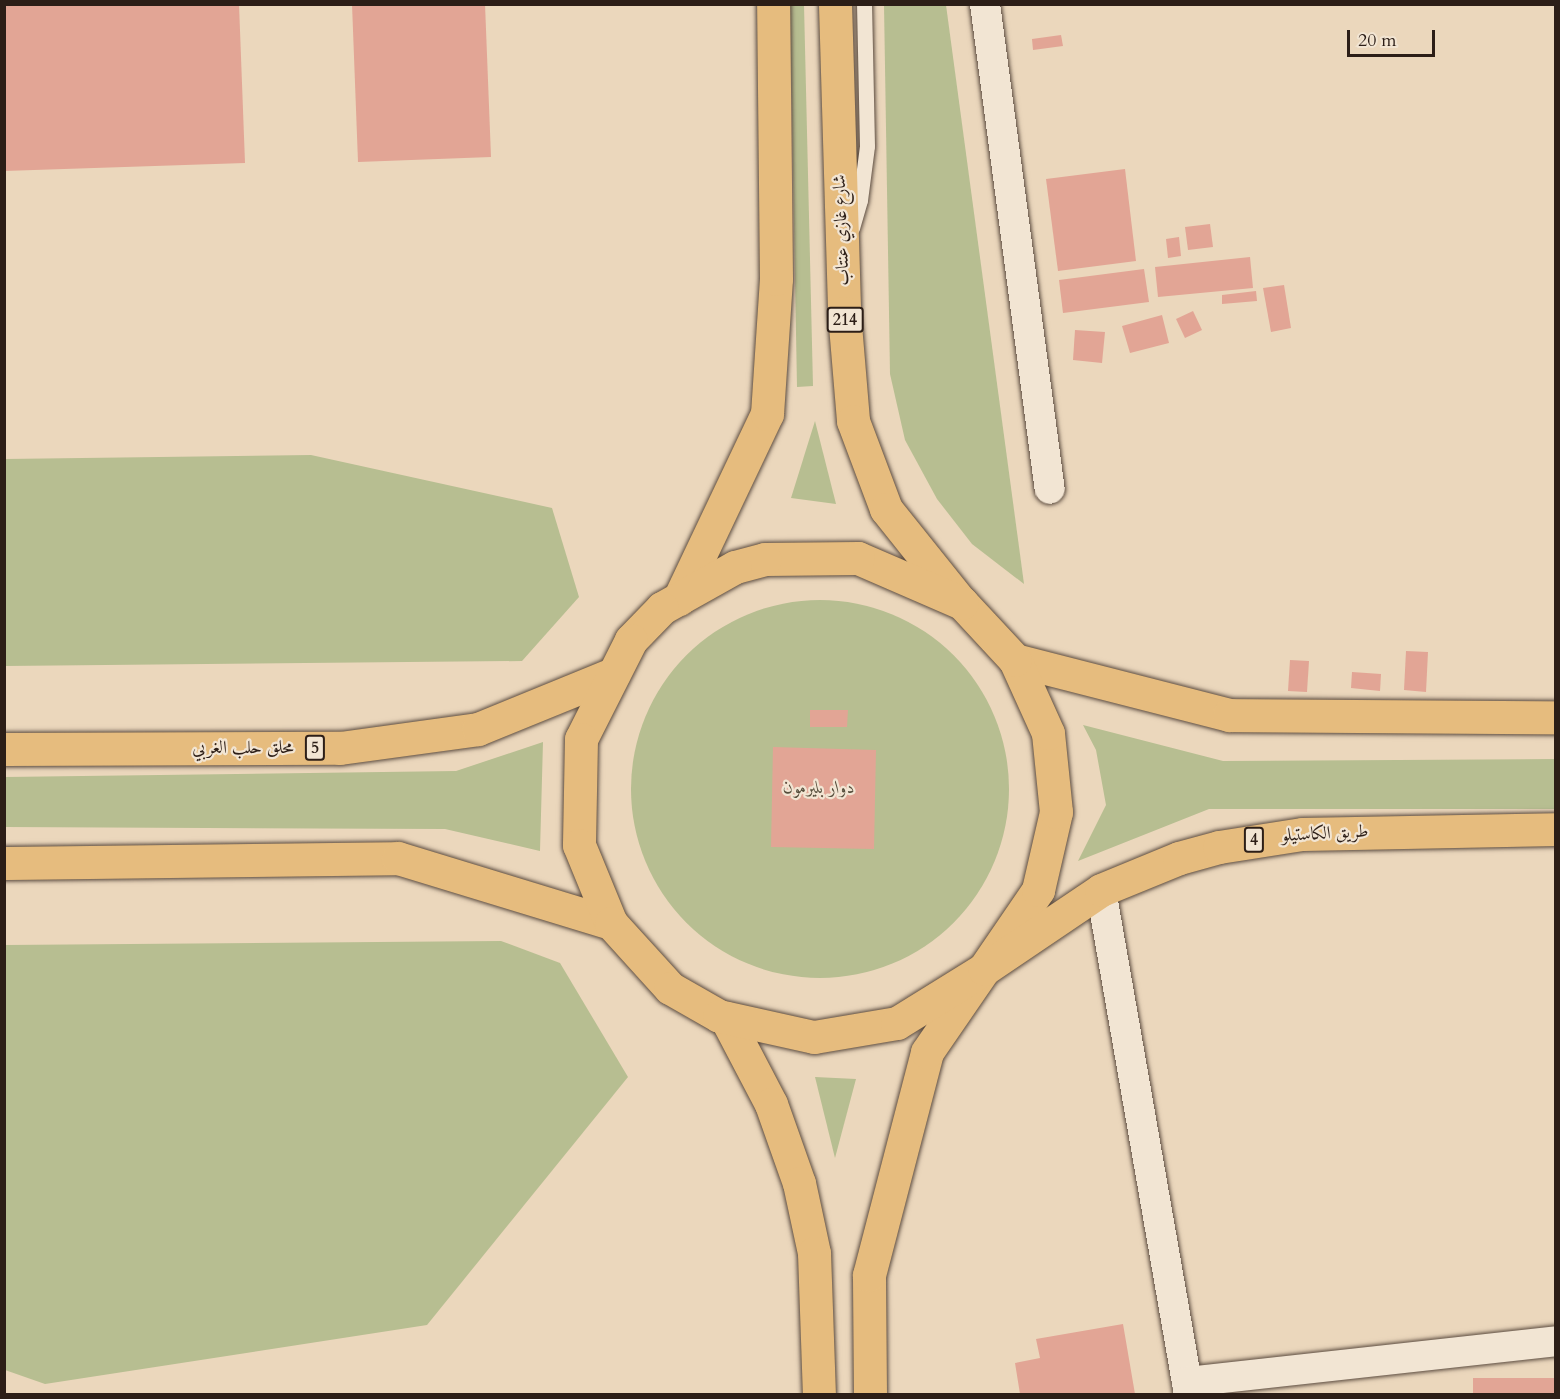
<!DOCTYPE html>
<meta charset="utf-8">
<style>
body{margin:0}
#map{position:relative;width:1560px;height:1399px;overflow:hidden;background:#ebd7bc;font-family:Cardo,Amiri,serif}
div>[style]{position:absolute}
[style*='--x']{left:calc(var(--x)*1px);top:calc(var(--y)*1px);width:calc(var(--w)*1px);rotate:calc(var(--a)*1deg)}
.green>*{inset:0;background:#b7be91}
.round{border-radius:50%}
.building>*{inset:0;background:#e2a595}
.roads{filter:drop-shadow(0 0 2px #5c4c40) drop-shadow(0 0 2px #5c4c40)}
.lane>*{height:15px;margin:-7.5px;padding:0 7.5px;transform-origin:7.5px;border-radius:7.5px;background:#f2e5d3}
.street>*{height:30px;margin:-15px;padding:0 15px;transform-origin:15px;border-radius:15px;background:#f2e5d3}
.primary>*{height:33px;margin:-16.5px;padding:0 16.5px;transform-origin:16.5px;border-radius:16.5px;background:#e6bc7e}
.highway>*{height:33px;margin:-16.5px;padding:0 16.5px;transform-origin:16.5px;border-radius:16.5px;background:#e6bc7e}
span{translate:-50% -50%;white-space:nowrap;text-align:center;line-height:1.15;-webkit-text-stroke:4.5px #f2e5d3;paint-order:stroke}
.shield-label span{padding:2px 4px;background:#f2e5d3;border:2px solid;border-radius:4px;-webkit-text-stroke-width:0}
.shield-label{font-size:16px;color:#2c1e17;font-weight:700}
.street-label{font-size:18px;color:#2c1e17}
.park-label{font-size:18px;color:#564e3c;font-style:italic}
.frame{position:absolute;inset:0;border:6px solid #2c1e17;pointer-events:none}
.scale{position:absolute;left:1347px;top:30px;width:88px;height:27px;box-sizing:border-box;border:3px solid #2c1e17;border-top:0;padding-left:8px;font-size:18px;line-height:21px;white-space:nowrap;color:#2c1e17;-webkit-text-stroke:4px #f2e5d3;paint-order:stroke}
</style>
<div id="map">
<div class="green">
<i style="clip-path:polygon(790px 5px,804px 5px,813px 386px,797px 387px)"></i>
<i style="clip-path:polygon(884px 5px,946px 5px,1024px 584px,972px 544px,937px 499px,905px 440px,890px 374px)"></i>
<i style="clip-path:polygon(815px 421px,836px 504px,791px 498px)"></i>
<i style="clip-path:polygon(311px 455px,552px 508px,579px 597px,522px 661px,5px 666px,5px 459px)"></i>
<i class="round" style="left:631px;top:600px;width:378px;height:378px"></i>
<i style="clip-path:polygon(1083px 725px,1223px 761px,1555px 759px,1555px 809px,1209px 809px,1078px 861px,1106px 805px,1096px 750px)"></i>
<i style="clip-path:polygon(543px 742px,540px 851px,445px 829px,5px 827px,5px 777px,456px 771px)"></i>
<i style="clip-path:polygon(501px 941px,560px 963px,628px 1077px,427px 1325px,45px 1384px,5px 1370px,5px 945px)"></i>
<i style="clip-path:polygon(815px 1077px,856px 1079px,835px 1158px)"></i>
</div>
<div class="building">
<i style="clip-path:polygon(4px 4px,239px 4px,245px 163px,4px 171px)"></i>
<i style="clip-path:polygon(352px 4px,485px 4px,491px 157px,358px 162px)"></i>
<i style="clip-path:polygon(1061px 35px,1063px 46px,1033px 50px,1032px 39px)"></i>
<i style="clip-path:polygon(1125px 169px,1136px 261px,1058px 271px,1046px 179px)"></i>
<i style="clip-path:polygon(1210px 224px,1213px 247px,1188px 250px,1185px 227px)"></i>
<i style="clip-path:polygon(1179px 237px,1181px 256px,1168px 258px,1166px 239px)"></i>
<i style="clip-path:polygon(1250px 257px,1253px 288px,1158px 297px,1155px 267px)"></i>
<i style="clip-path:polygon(1144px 269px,1149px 302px,1063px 313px,1059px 280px)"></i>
<i style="clip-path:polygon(1284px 285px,1291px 328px,1271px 332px,1263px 288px)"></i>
<i style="clip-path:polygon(1256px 291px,1257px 301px,1222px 304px,1222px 295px)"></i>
<i style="clip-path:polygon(1193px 311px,1202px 330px,1185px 338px,1176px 319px)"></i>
<i style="clip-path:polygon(1162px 315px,1169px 343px,1130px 353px,1122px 326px)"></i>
<i style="clip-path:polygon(1075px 330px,1105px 332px,1102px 363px,1073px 360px)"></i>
<i style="clip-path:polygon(1406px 651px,1428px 652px,1426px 692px,1404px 690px)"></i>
<i style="clip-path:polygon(1290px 660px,1309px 661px,1307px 692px,1288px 691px)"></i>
<i style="clip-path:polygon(1352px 672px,1381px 674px,1380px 691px,1351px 688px)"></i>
<i style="clip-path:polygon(810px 710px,848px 710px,847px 727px,810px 727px)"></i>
<i style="clip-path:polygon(773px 747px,876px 750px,874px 849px,771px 847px)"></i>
<i style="clip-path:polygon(1123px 1324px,1135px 1394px,1020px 1394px,1015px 1363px,1040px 1358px,1036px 1339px)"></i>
<i style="clip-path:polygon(1473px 1378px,1556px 1378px,1556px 1394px,1473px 1394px)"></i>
</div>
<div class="roads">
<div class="lane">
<i style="--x:852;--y:228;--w:29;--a:-74"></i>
<i style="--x:860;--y:200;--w:54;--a:-82.6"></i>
<i style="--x:867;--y:146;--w:142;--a:-91.2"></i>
</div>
<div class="street">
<i style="--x:985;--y:4;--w:489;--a:82.4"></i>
<i style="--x:1101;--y:890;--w:512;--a:80.1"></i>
<i style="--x:1187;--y:1382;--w:371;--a:-6.3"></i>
</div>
<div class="primary">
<i style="--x:726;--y:1018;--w:97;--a:62.4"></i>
<i style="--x:771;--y:1104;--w:84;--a:70.5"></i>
<i style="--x:799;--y:1183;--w:72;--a:77.9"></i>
<i style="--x:814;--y:1253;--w:141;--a:88"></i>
<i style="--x:870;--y:1394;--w:119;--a:-90.5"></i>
<i style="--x:869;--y:1275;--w:230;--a:-75.4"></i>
<i style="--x:927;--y:1052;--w:101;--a:-55.5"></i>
</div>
<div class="highway">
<i style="--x:835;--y:4;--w:309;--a:88.3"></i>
<i style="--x:844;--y:313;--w:108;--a:85.2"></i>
<i style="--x:853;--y:421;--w:94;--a:69.4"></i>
<i style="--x:886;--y:509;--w:117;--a:51.3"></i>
<i style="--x:679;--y:599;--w:205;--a:-64.6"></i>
<i style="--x:767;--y:414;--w:135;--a:-86.2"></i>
<i style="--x:776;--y:279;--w:275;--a:-90.6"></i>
<i style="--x:1015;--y:660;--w:221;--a:14.4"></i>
<i style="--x:1229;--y:715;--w:327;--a:0.4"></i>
<i style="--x:4;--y:749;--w:336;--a:-0.2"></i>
<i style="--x:340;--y:748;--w:139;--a:-7.8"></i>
<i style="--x:478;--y:729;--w:146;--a:-22.2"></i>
<i style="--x:4;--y:863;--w:394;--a:-0.7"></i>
<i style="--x:398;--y:858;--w:223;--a:17"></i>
<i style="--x:984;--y:969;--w:96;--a:-55.6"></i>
<i style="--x:1038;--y:890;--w:80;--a:-77"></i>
<i style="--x:1056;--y:812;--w:79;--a:-95.8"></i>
<i style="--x:1048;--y:733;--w:80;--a:-114.3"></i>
<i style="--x:1015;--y:660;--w:78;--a:-132.9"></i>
<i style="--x:962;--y:603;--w:113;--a:-156.6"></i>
<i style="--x:858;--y:558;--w:93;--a:179.4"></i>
<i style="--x:765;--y:559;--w:31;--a:165"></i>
<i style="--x:735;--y:567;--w:84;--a:150.7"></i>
<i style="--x:662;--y:608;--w:45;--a:134.1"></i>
<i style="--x:631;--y:640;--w:111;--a:116.8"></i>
<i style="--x:581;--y:739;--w:106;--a:91.1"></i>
<i style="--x:579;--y:845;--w:84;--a:67.7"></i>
<i style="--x:611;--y:923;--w:88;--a:47.8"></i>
<i style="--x:670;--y:988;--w:56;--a:29.7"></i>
<i style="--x:719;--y:1016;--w:97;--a:12.5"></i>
<i style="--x:814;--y:1037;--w:84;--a:-9.6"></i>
<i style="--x:897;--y:1023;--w:102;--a:-31.8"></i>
<i style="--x:984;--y:969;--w:141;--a:-34"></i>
<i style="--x:1101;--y:890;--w:84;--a:-22.3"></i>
<i style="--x:1179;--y:858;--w:41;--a:-15.4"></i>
<i style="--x:1219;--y:847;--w:84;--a:-8.9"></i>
<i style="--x:1302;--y:834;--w:254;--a:-1.1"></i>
</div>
</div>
<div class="shield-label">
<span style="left:845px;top:320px">214</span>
<span style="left:315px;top:748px">5</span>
<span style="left:1254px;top:840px">4</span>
</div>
<div class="street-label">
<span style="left:842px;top:230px;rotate:-92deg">شارع غازي عنتاب</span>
<span style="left:243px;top:748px">محلق حلب الغربي</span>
<span style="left:1325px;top:834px;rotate:-3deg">طريق الكاستيلو</span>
</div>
<div class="park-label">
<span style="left:819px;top:788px">دوار بليرمون</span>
</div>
<div class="frame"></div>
<div class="scale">20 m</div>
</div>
